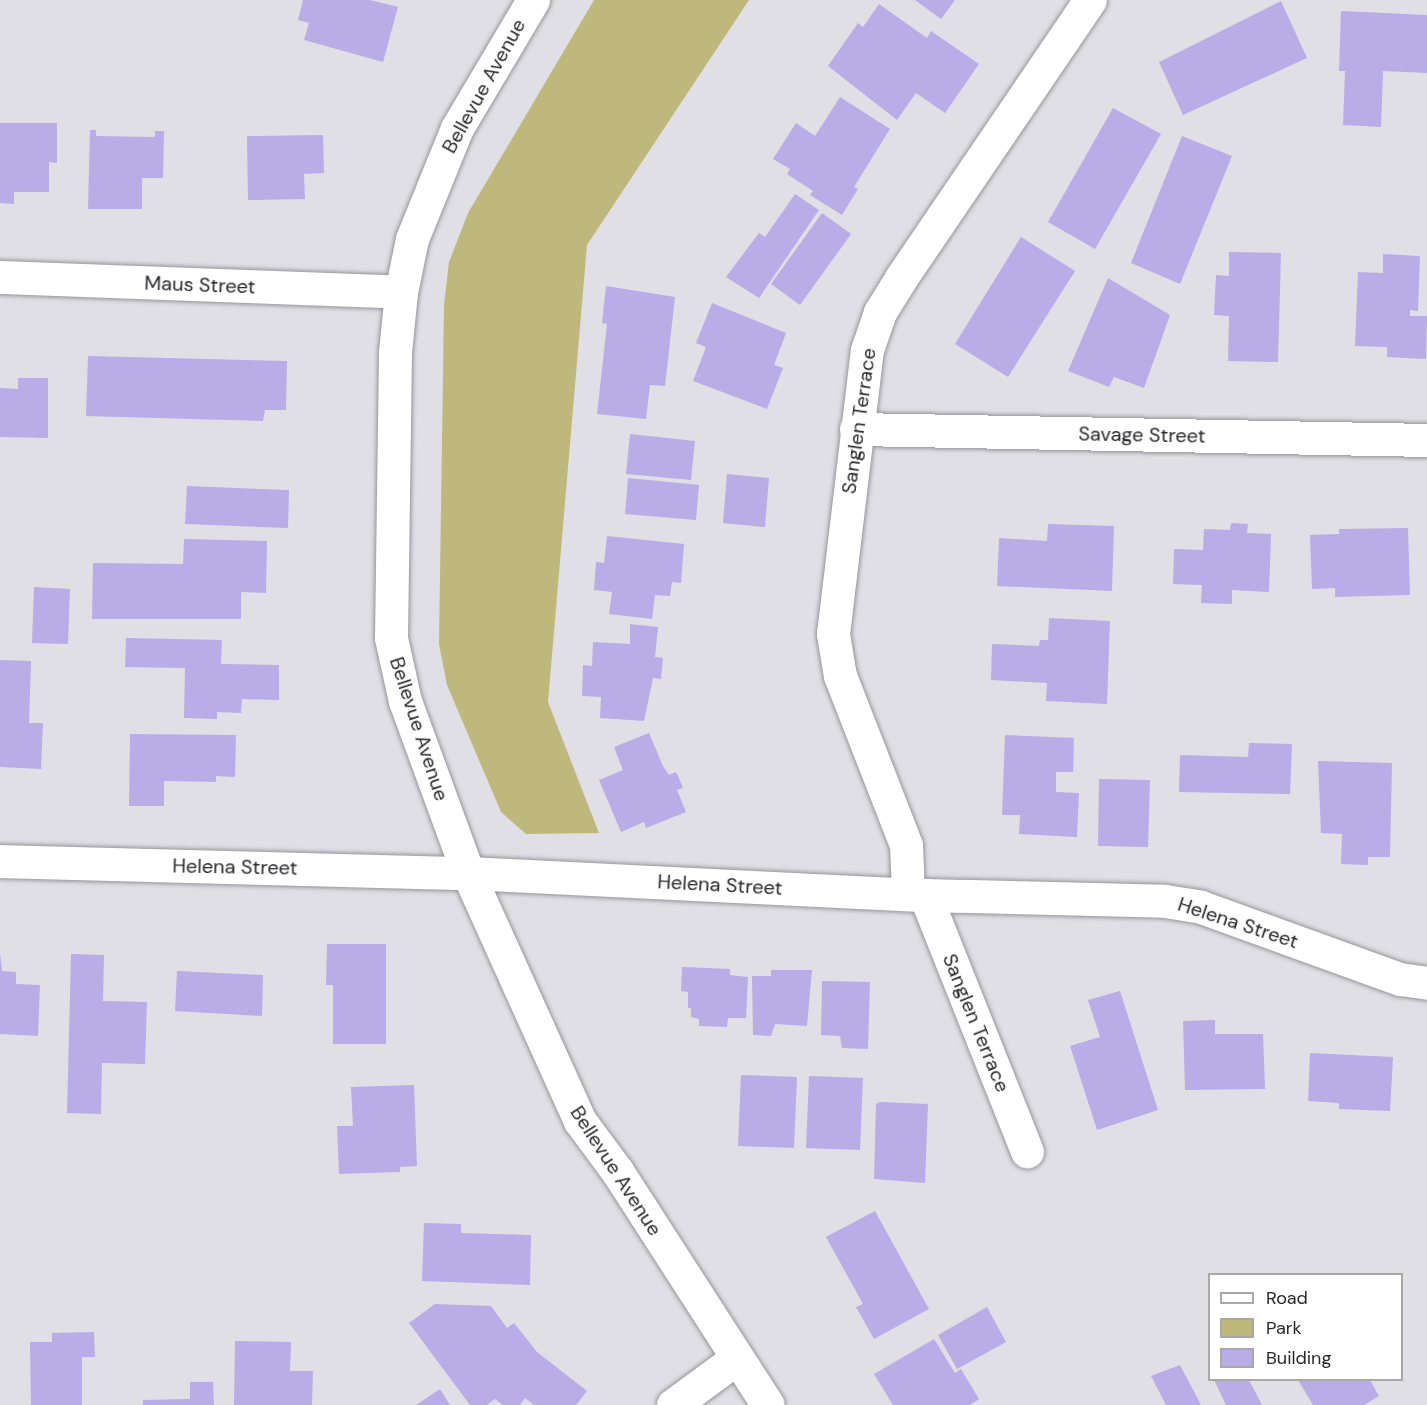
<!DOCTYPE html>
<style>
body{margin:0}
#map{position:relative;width:1427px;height:1405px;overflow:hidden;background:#e0dfe5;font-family:"DM Sans",sans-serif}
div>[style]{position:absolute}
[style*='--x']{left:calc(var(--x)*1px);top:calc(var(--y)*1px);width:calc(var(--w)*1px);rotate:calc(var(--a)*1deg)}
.green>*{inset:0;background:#bfb87d}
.building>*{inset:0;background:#b9ace7}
.roads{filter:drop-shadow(0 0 2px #96959a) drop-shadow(0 0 2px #96959a)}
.street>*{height:33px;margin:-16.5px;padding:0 16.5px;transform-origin:16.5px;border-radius:16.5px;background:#fff}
.secondary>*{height:33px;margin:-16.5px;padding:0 16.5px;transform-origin:16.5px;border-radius:16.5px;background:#fff}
span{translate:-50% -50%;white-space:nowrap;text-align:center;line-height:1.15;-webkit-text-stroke:6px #fff;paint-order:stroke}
.street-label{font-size:20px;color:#272629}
.legend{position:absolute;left:1208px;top:1273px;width:195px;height:108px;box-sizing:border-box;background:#fff;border:2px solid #a9a8a9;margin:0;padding:8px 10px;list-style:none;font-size:18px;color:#272629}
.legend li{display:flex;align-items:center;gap:12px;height:30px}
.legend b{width:30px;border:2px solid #a9a8a9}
</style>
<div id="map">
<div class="green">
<i style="clip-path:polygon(594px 0,749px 0,587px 245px,548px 702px,599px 833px,526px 834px,501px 812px,447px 685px,439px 644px,444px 305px,449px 262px,468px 213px)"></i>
</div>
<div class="building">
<i style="clip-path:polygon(303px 0,370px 0,398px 7px,383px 62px,304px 40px,309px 23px,298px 20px)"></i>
<i style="clip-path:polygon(915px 0,955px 0,941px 19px)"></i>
<i style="clip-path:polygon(1281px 1px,1307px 58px,1183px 115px,1159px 62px)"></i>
<i style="clip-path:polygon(879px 4px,927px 38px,931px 31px,979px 64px,945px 113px,916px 93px,897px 120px,828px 66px,858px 23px,863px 27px)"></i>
<i style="clip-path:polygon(1341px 11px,1427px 15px,1427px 73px,1383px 71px,1381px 127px,1343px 125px,1345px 71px,1339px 71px)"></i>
<i style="clip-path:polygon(840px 97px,890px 129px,854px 187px,858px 189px,842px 215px,810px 195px,813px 191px,787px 174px,790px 169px,773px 159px,796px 123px,815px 136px)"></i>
<i style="clip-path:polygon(1113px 108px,1161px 134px,1095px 249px,1048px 222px)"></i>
<i style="clip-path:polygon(0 123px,57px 123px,57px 163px,49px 162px,49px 192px,14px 192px,14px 204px,0 203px)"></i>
<i style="clip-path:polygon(90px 130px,96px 130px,96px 136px,155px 137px,155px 131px,164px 131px,163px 178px,142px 178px,142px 209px,88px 209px)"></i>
<i style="clip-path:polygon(323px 135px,324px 173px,304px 174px,305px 199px,248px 200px,247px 136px)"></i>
<i style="clip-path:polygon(1182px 136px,1232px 156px,1180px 284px,1131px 263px)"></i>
<i style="clip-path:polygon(795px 194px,819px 210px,759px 298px,726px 277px,759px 233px,765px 237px)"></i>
<i style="clip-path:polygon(822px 213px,851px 234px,800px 305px,771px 284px)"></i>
<i style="clip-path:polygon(1021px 237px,1075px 271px,1008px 377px,955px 344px)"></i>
<i style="clip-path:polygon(1229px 252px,1281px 253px,1278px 362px,1228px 361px,1229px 316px,1214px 315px,1216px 275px,1229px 276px)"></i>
<i style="clip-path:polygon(1383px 254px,1420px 256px,1418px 311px,1410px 310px,1410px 316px,1427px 316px,1426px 359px,1387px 357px,1387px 347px,1355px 346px,1358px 272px,1383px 273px)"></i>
<i style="clip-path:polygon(1108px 278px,1170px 315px,1144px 388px,1114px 377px,1109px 387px,1068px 371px)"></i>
<i style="clip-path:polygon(606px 286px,675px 297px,665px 386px,650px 385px,646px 419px,597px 414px,607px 324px,602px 323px)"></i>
<i style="clip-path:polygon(712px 303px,786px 333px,774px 365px,783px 368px,767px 409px,693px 381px,706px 347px,696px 343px)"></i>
<i style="clip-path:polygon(88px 356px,287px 361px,286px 410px,265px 410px,263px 421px,86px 416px)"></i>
<i style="clip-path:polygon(18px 378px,48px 378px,48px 438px,0 437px,0 388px,18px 389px)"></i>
<i style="clip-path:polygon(630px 434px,695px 441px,691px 480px,626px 474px)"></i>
<i style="clip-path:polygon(727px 474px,769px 478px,765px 527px,723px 523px)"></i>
<i style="clip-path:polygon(628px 478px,699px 485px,696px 520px,625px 514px)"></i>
<i style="clip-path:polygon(187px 486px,289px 490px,288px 528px,185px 524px)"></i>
<i style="clip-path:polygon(1231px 523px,1248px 524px,1247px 533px,1271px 534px,1269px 592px,1232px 590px,1232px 604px,1201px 603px,1202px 585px,1173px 584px,1174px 549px,1203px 550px,1204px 529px,1230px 530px)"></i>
<i style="clip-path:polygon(1048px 524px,1114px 526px,1112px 591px,997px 586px,999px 538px,1047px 541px)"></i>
<i style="clip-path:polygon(1408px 528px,1410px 595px,1335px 597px,1335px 588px,1312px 589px,1310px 535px,1339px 534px,1339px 529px)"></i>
<i style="clip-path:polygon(607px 536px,684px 544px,681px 583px,672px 582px,670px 596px,655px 595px,652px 619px,609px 614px,612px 592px,594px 590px,596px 562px,604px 563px)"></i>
<i style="clip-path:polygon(184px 539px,267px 541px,266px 593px,241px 592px,241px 619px,92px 619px,93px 563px,183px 564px)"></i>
<i style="clip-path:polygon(34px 587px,70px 589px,68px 644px,32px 643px)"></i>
<i style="clip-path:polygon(1049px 618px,1110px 621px,1107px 704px,1046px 701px,1047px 683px,991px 680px,992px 644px,1039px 646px,1040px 640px,1048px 640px)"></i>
<i style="clip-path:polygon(630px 624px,658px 627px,655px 657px,663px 658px,661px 679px,653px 678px,644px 721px,600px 718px,601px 697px,582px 696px,583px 665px,592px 666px,593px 642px,630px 644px)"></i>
<i style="clip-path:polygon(126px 638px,222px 640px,221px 664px,279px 665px,279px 700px,242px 699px,241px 713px,217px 712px,217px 719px,184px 718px,185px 668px,125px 667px)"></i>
<i style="clip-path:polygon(0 660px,31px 661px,29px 723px,43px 723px,41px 769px,0 767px)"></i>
<i style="clip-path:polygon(649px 733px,663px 766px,669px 775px,676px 772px,678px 776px,683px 788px,677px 790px,686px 812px,646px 828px,644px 822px,621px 832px,599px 780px,623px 770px,614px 747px)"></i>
<i style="clip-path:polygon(130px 734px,236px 735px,235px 777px,216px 776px,216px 782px,164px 781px,164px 806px,129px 806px)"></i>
<i style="clip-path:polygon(1005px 735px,1074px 738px,1073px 772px,1056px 772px,1056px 792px,1079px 793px,1077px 837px,1019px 834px,1020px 815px,1002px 815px)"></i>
<i style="clip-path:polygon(1249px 743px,1292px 744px,1290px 794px,1179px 792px,1180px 755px,1248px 757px)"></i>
<i style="clip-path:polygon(1318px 761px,1392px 763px,1390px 857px,1368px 857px,1368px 865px,1341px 864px,1342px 834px,1321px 833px)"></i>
<i style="clip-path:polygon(1099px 779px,1150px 780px,1148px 847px,1098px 846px)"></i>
<i style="clip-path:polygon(327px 944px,386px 944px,386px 1044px,333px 1044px,333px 985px,326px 985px)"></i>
<i style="clip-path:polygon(0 953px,2px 971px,16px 972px,16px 984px,40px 985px,38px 1036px,0 1034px)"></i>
<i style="clip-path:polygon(71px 954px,104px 955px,103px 1001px,147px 1002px,145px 1064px,102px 1063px,101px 1114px,67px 1113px)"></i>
<i style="clip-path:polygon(682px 967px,730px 969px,730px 975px,748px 977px,746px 1018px,728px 1018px,727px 1027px,699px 1026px,699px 1019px,691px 1017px,691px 1008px,688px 1008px,688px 992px,681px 991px)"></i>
<i style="clip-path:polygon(771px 970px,812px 970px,807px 1026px,775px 1024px,771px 1036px,753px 1035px,752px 976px,771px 976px)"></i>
<i style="clip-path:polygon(177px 971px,263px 975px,262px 1016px,175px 1011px)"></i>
<i style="clip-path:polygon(822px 981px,870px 982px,868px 1049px,842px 1048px,840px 1036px,821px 1035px)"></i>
<i style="clip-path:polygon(1120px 991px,1158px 1110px,1097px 1130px,1070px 1046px,1100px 1037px,1088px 1000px)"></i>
<i style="clip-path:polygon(1215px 1020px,1215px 1034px,1263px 1034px,1265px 1089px,1185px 1090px,1183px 1021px)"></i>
<i style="clip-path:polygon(1310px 1053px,1393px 1057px,1390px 1111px,1339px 1109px,1339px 1103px,1308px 1101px)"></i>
<i style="clip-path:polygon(741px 1075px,797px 1077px,794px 1148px,738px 1146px)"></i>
<i style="clip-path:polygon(809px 1076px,863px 1078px,860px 1150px,806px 1148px)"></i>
<i style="clip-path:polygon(414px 1085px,417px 1166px,400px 1167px,400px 1172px,339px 1174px,337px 1126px,353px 1126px,351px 1087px)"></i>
<i style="clip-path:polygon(880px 1102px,928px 1104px,925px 1183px,874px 1179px,876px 1104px)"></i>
<i style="clip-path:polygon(875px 1211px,929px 1309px,874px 1339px,856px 1307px,863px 1304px,826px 1237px)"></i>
<i style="clip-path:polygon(424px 1223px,461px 1224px,461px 1233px,531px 1235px,530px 1285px,422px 1281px)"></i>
<i style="clip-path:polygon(435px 1304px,491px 1306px,507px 1328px,514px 1323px,537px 1352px,587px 1391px,576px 1405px,534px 1405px,525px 1398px,520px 1405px,503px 1405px,495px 1399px,487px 1405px,470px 1405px,409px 1323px)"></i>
<i style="clip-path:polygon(987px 1307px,1006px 1342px,957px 1369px,938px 1335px)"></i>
<i style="clip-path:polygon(94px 1332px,95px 1357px,82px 1357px,82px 1405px,31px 1405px,30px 1342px,52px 1342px,52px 1333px)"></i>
<i style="clip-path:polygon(934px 1339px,955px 1373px,961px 1369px,979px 1399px,970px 1405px,893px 1405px,874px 1374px)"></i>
<i style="clip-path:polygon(235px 1341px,291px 1342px,290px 1371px,313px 1371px,312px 1405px,234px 1405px)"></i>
<i style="clip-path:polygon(1180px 1365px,1201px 1405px,1166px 1405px,1151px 1376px)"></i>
<i style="clip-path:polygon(1214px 1380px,1249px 1380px,1262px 1405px,1226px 1405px)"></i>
<i style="clip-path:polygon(1298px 1380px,1370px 1380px,1379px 1396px,1364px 1405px,1313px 1405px)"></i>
<i style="clip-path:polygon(190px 1382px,213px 1382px,214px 1405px,143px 1405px,143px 1400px,190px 1399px)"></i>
<i style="clip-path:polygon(440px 1389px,450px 1405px,416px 1405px)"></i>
</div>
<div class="roads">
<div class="street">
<i style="--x:0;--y:277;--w:401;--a:2.1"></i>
<i style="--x:856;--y:429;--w:571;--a:1.1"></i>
<i style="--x:0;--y:861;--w:468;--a:1.5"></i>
<i style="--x:468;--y:873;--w:458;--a:2.8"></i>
<i style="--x:925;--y:895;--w:240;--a:1.4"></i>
<i style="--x:1165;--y:901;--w:36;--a:9"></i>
<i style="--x:1201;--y:907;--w:212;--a:19.9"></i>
<i style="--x:1400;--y:979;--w:27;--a:8"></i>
<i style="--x:908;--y:894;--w:49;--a:-92.3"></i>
<i style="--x:906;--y:845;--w:181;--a:-111.3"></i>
<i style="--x:840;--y:676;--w:43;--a:-99.5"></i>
<i style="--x:833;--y:634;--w:286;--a:-83.2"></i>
<i style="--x:867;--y:350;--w:40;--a:-71.1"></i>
<i style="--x:880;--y:312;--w:40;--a:-58"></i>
<i style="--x:901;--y:278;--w:336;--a:-55.8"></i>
<i style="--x:925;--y:895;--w:276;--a:68.3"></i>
<i style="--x:673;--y:1405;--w:79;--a:-36.3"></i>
</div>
<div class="secondary">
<i style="--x:533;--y:0;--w:149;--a:120.7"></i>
<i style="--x:457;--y:128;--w:120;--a:112.1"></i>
<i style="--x:412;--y:239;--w:54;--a:101.7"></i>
<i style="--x:401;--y:292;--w:60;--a:95.7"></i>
<i style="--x:395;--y:352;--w:286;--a:90.8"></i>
<i style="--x:391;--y:638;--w:65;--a:77.5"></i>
<i style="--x:405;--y:701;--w:183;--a:69.9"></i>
<i style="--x:468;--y:873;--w:272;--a:65.7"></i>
<i style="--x:580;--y:1121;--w:62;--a:53.5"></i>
<i style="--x:617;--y:1171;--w:278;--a:57.2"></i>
</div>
</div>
<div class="street-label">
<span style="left:484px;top:86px;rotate:-61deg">Bellevue Avenue</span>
<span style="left:200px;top:285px;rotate:2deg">Maus Street</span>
<span style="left:859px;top:421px;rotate:-82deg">Sanglen Terrace</span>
<span style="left:1142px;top:435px;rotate:1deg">Savage Street</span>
<span style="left:419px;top:729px;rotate:72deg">Bellevue Avenue</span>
<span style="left:235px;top:867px;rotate:1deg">Helena Street</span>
<span style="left:720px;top:885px;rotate:3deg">Helena Street</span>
<span style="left:1238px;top:923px;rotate:18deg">Helena Street</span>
<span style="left:976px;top:1023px;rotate:68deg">Sanglen Terrace</span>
<span style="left:616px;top:1171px;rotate:57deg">Bellevue Avenue</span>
</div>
<ul class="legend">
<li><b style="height:8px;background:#fff"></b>Road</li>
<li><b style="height:16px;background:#bfb87d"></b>Park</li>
<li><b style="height:16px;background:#b9ace7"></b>Building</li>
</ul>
</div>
